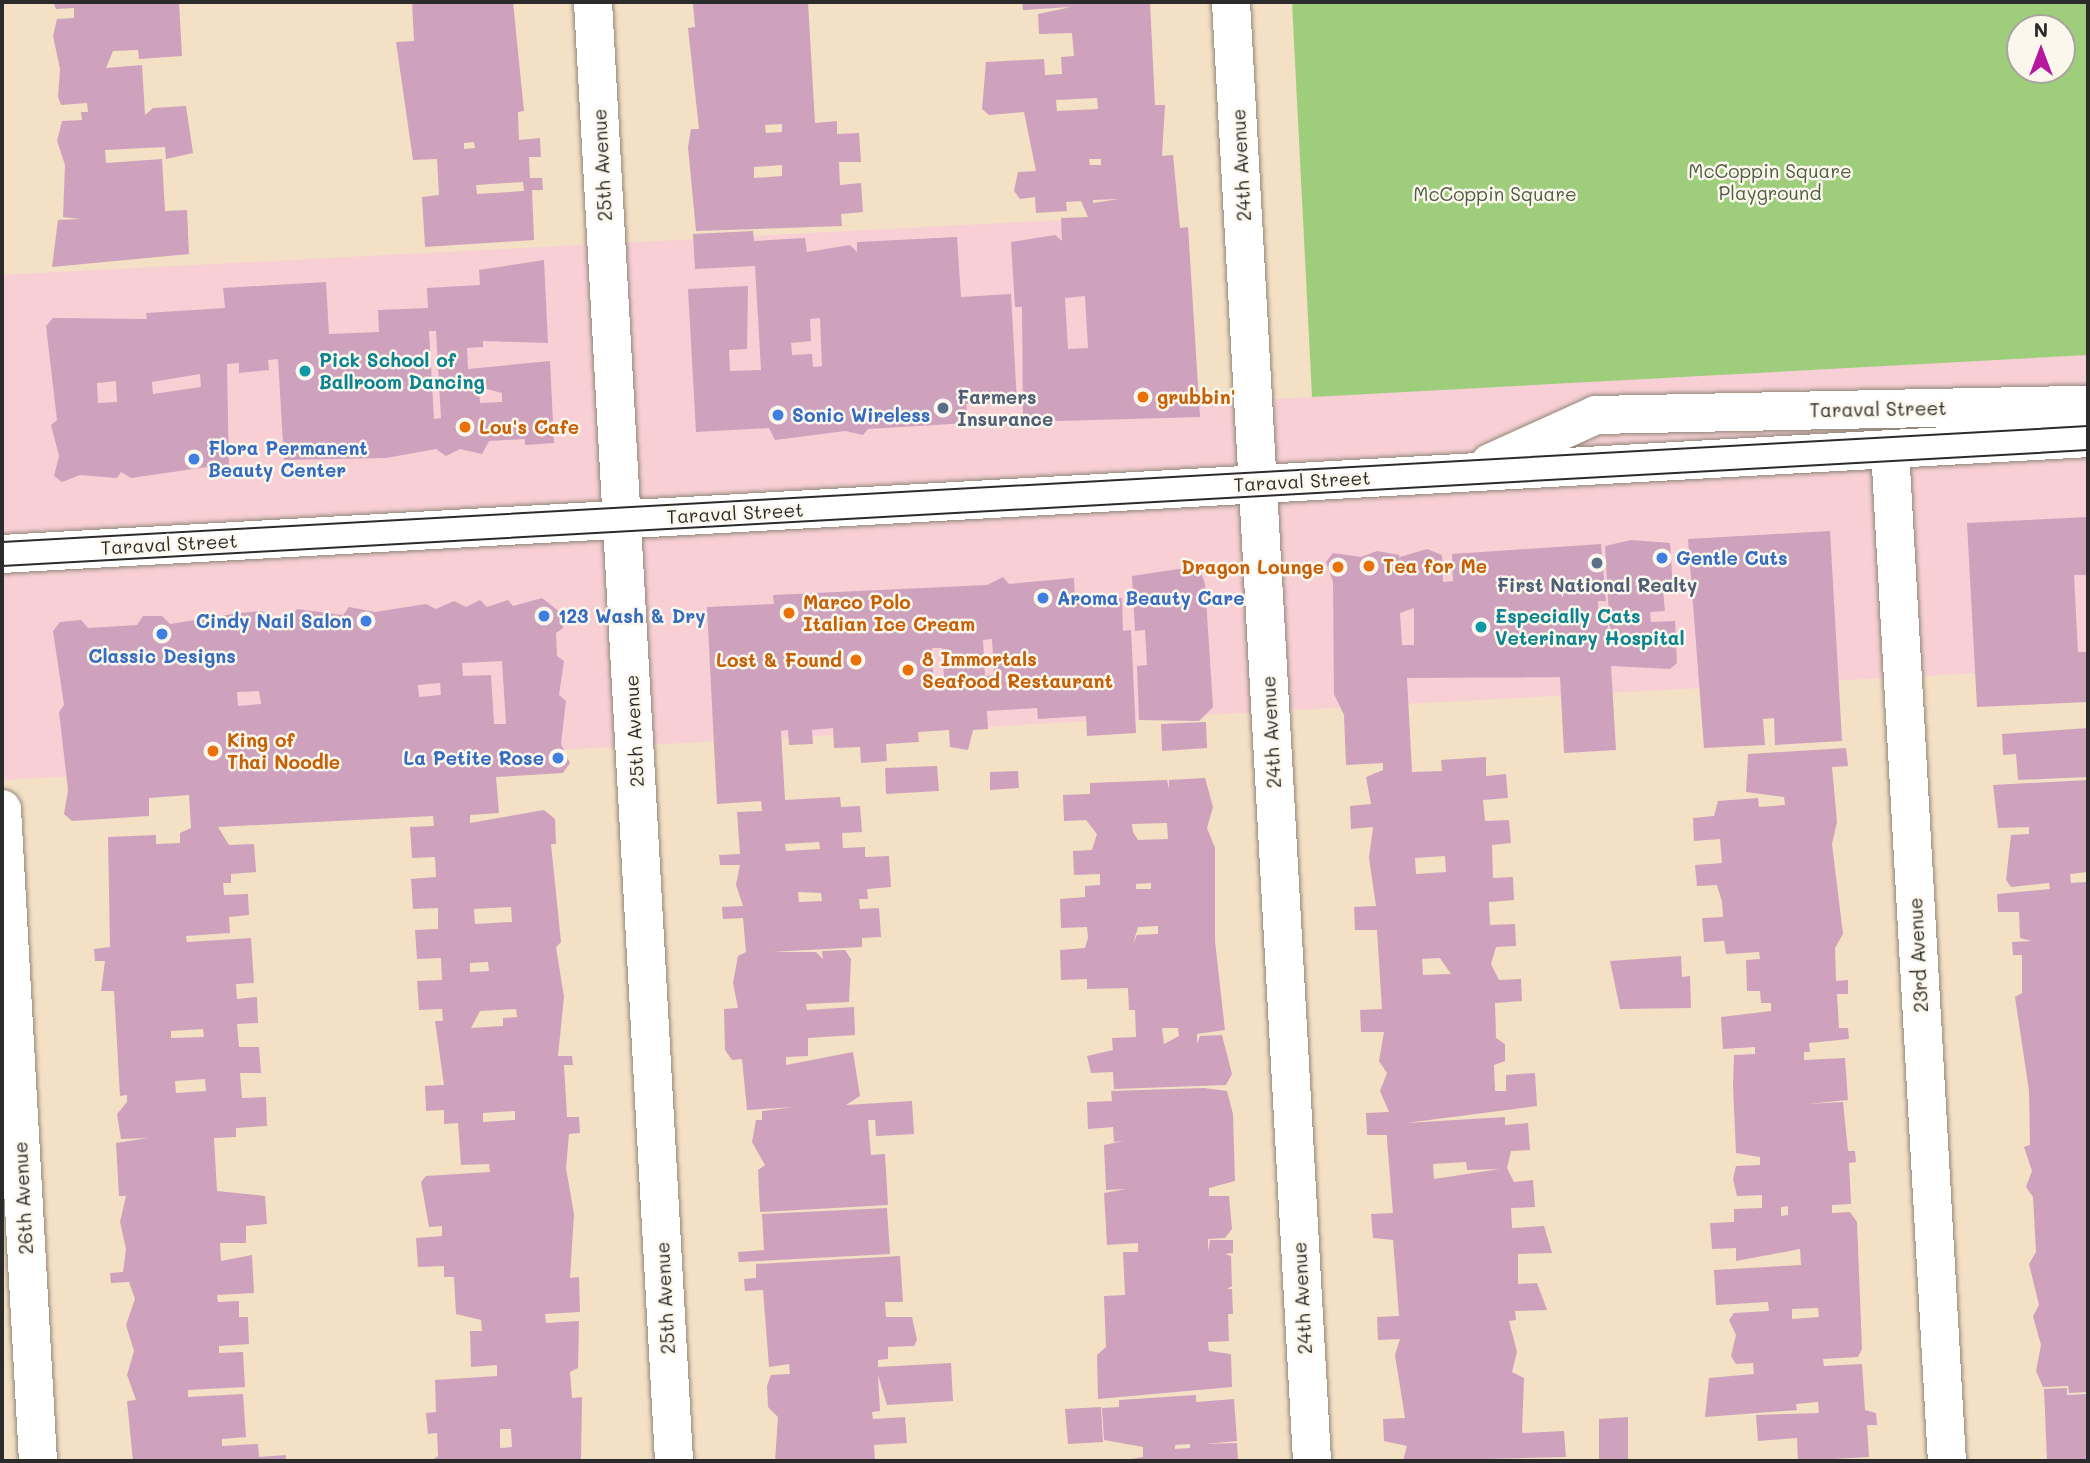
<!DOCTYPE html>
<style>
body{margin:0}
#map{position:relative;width:2090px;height:1463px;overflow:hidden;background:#f4e0c5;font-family:Mali,sans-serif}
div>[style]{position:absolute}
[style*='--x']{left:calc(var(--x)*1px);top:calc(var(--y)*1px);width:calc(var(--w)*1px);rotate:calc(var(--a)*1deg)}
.built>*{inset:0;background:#f7cfd5}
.green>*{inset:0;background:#9ece7c}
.building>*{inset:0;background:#cea2bc}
.roads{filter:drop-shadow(0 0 2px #908678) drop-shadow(0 0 2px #908678)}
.minor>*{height:38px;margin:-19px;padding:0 19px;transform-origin:19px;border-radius:19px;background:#fff}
.tertiary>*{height:38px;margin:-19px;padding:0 19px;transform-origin:19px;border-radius:19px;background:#fff}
.tram>*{height:2px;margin:-1px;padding:0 1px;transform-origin:1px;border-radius:1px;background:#2b2b2b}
.dots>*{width:19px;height:19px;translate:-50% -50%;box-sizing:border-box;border:4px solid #fbf7ec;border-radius:50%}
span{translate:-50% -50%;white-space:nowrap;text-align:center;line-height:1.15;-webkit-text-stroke:5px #fbf7ec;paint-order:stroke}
.street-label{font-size:19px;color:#2b2b2b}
.park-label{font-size:19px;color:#4e5c43}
.culture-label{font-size:19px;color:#0d838f;font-weight:700}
.left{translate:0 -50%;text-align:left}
.service-label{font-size:19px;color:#4e5e75;font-weight:700}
.food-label{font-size:19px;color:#c56008;font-weight:700}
.right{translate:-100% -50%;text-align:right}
.shop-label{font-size:19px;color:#366cbe;font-weight:700}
.frame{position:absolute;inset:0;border:4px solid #2b2b2b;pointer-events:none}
.north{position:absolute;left:2006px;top:14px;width:70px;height:70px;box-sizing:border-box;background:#fbf7ec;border:2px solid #a8a59f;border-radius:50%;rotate:0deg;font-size:19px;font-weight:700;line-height:28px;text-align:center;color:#2b2b2b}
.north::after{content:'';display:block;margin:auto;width:24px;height:32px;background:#b5179e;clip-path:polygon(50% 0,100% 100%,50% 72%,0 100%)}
</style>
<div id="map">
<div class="built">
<i style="clip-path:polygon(1177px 214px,1188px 404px,2088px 353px,2088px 667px,2px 780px,2px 275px)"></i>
</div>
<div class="green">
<i style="clip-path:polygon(evenodd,1292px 2px,2088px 2px,2088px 355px,1312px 397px,1292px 2px,2062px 28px,2062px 70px,2020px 70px,2020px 28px,2062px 28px)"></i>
</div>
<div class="building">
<i style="clip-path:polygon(53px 2px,179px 2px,182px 56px,139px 59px,138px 50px,113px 51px,106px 68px,142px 65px,145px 115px,153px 108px,186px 106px,193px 153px,166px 159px,165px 147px,105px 150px,106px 163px,162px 159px,165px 211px,187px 210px,189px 254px,52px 267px,58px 220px,80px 219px,63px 217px,65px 165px,57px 141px,62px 121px,82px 120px,81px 112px,88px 112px,87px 103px,61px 105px,58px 97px,60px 69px,53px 36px,57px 19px,74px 18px,74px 8px,56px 9px)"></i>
<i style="clip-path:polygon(evenodd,412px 2px,513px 2px,524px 111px,518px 112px,519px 140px,540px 138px,541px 157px,529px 157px,530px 178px,542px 178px,543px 190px,532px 190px,534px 240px,425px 247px,422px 197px,439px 195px,437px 159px,413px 160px,396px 42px,414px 41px,412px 2px,474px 142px,475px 148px,464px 149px,464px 143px,474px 142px,412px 2px,523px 182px,524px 191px,477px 194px,476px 185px,523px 182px)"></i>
<i style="clip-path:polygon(evenodd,687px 2px,808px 2px,815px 123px,837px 121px,837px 134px,859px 133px,861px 162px,839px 162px,840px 185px,861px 183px,863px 212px,841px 214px,842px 226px,696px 231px,688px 147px,691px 129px,699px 129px,688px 28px,695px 27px,693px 4px,687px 2px,782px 124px,782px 132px,766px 133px,765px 125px,782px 124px,687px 2px,782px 165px,782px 176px,754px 178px,754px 167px,782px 165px)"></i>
<i style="clip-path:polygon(evenodd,1022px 2px,1150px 2px,1155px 105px,1165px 105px,1162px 156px,1173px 155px,1180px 228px,1188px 227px,1200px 417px,1023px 422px,1022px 307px,1015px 307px,1011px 242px,1055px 235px,1062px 241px,1061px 218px,1088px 217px,1081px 201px,1066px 202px,1067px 211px,1036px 213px,1035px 197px,1020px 199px,1014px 191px,1018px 172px,1036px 171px,1024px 112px,989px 115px,982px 109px,986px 62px,1044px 59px,1045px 75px,1062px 74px,1061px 57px,1074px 56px,1072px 33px,1039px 34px,1038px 14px,1071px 7px,1023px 10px,1022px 2px,1097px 98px,1098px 109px,1057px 111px,1056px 100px,1097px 98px,1022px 2px,1089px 159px,1101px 159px,1101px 165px,1090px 165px,1089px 159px,1022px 2px,1119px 199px,1093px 203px,1093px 200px,1119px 199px,1022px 2px,1085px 296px,1088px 348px,1068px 349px,1065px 298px,1085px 296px)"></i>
<i style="clip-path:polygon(evenodd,753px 231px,754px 241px,805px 238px,807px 252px,850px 245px,857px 252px,857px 242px,957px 237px,961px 297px,1011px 294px,1017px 402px,966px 404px,968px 423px,868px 429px,863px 435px,845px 431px,775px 440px,769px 428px,696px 432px,688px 289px,748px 286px,747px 349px,729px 350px,730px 371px,761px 370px,755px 266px,695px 269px,693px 234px,753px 231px,820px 318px,822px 366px,813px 367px,812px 354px,792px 355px,791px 343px,811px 341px,810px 319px,820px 318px)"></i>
<i style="clip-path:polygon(evenodd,544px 260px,548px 343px,483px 341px,483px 347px,467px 348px,468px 369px,550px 361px,554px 443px,525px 445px,525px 439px,489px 441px,482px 454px,460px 449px,446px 456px,436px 449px,386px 458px,284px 460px,278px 359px,268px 360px,269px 370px,239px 373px,239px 363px,227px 364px,229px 472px,211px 474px,207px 467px,131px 478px,121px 472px,117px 478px,80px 475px,62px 482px,54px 476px,59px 456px,51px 425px,57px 420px,46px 326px,53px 318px,147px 319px,146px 313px,225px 308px,223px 288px,326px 282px,329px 334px,379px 332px,378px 310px,428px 308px,427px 288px,480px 285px,479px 270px,544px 260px,429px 331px,436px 331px,441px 418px,434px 419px,429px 331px,544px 260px,200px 374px,201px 387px,153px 394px,152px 382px,200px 374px,544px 260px,116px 381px,117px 402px,98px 403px,97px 383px,116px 381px,544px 260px,479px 387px,502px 393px,502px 402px,480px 403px,479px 387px)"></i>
<i style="clip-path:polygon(2088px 517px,2088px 575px,2074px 575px,2078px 652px,2088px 652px,2088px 702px,1977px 707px,1967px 523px)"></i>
<i style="clip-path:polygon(1830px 531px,1842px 741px,1775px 745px,1774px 718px,1763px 719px,1765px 745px,1704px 748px,1688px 539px)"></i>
<i style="clip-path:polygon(evenodd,1631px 540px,1670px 543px,1673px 589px,1663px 590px,1665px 611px,1650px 612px,1651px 622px,1675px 621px,1677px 663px,1670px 669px,1611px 666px,1616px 750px,1564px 753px,1560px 677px,1407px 678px,1412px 772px,1442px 771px,1441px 760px,1486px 757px,1486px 776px,1506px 774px,1508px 798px,1483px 800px,1485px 821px,1509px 820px,1511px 843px,1492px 845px,1493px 878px,1513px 877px,1514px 900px,1489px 902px,1490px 925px,1515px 924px,1516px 946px,1496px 947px,1491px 964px,1499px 980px,1521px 979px,1522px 1001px,1495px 1003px,1496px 1038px,1505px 1044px,1505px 1061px,1494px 1065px,1495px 1091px,1506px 1091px,1506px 1075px,1535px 1073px,1537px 1106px,1406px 1123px,1505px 1117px,1505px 1125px,1528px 1123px,1530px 1150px,1511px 1151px,1507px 1168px,1514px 1182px,1533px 1180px,1535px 1207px,1511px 1208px,1512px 1228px,1544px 1226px,1552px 1253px,1518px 1254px,1518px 1284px,1537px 1283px,1547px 1310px,1515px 1311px,1516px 1320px,1509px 1321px,1517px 1352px,1512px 1372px,1524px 1378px,1522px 1433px,1564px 1431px,1566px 1457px,1403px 1461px,1407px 1446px,1384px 1441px,1383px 1419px,1405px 1418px,1395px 1355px,1400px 1339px,1378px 1340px,1377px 1317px,1399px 1316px,1393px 1240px,1373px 1238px,1371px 1214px,1393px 1213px,1387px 1140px,1387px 1135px,1367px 1135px,1366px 1113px,1389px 1112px,1380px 1091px,1387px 1073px,1379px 1061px,1384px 1032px,1361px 1032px,1360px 1010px,1382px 1009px,1377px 930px,1355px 930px,1354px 907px,1376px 906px,1369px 858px,1373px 827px,1351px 829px,1350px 806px,1371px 804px,1366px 777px,1383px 770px,1383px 763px,1346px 765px,1344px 715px,1334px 694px,1333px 582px,1326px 562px,1333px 553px,1361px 557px,1377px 551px,1399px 555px,1401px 565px,1400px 557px,1427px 549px,1442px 555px,1443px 582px,1453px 581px,1452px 554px,1601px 544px,1606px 601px,1598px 601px,1599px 621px,1607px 620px,1611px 651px,1605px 546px,1631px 540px,1414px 608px,1414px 645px,1402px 645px,1400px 613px,1414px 608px,1631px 540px,1445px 856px,1446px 872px,1416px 874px,1415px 858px,1445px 856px,1631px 540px,1440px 958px,1451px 974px,1423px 975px,1422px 959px,1440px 958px,1631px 540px,1466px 1162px,1467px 1170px,1500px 1169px,1434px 1179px,1433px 1164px,1466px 1162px)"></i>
<i style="clip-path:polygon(1178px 569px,1201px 572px,1205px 584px,1213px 707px,1199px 721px,1139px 720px,1137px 666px,1147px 665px,1145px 630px,1135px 631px,1132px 576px)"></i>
<i style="clip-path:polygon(evenodd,1003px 577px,1009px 584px,1074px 578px,1075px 600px,1122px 598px,1123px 631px,1131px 630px,1136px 733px,1087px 736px,1086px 716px,1038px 719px,1037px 708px,987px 711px,988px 729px,973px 730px,968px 750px,950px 747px,949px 730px,918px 732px,919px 742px,886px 744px,887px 761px,861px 763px,860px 747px,834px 748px,833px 728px,812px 730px,813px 744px,789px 745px,788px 730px,781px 731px,785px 800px,840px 797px,841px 807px,860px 806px,862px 832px,842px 833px,843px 848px,865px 847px,865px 857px,889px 856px,891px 887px,867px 889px,868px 899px,859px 899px,860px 909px,879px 908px,881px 937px,862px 938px,862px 947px,772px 952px,816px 952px,823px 959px,822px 951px,845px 950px,851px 959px,849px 1002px,806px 1004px,807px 1010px,854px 1007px,855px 1035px,808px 1038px,808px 1056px,786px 1057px,786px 1065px,853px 1052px,860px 1096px,846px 1105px,912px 1101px,914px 1134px,876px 1136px,875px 1120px,868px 1120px,871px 1155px,885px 1154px,888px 1205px,760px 1212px,758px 1170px,765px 1165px,752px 1142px,756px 1120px,762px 1120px,762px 1111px,795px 1107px,747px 1110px,742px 1059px,732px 1060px,725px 1050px,724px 1009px,738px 1008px,733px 983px,738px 956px,746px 952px,743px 918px,723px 919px,722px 907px,743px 906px,736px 885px,740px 865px,720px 865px,719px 855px,740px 854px,737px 812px,762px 811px,761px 801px,717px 804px,707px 607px,774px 604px,773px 595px,987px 585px,1003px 577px,992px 639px,994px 675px,985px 676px,983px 640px,992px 639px,1003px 577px,932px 648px,942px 648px,945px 690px,934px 691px,932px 648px,1003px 577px,819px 842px,820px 849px,786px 851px,785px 844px,819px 842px,1003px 577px,798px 892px,821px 893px,822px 901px,799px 902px,798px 892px)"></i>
<i style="clip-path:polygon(evenodd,542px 598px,561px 613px,563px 628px,556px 633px,557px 656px,564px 661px,559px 695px,566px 701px,561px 744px,570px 763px,563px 773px,496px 777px,499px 813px,470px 815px,470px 823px,544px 810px,555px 819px,556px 844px,551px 844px,561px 942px,556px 947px,564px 997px,558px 1056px,572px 1056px,573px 1065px,564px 1065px,567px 1117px,579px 1117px,580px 1133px,569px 1134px,566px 1168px,574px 1214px,570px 1278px,579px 1277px,580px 1312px,545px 1314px,546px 1323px,579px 1321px,578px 1368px,570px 1372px,572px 1398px,582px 1397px,581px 1460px,431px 1461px,438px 1456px,437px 1433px,428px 1434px,426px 1413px,436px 1412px,435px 1380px,497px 1376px,497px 1365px,471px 1367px,470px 1331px,482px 1331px,481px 1320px,456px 1314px,454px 1277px,444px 1277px,444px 1266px,418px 1267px,416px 1238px,442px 1236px,442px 1226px,429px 1227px,421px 1182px,426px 1176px,490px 1172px,489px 1164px,461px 1165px,458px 1123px,444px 1124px,444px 1110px,426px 1111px,425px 1086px,444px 1085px,435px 1021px,443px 1021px,442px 1009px,419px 1010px,417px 981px,442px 980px,441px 958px,417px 959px,415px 930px,438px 929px,438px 908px,413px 909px,411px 879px,436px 877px,435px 857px,412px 858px,410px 827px,434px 826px,433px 816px,218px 827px,229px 845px,254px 844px,256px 872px,231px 874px,231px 883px,223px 883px,224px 895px,248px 894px,249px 915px,229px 917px,230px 933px,186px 936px,187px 942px,251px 938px,254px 983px,236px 984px,237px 999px,257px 997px,258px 1023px,237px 1024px,239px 1047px,259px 1047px,261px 1073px,240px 1073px,242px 1098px,266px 1097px,267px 1126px,236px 1128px,236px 1137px,214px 1138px,217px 1191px,265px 1196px,267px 1224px,246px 1226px,246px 1243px,220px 1243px,221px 1261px,252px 1255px,254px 1293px,217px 1295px,218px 1302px,239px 1301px,239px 1317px,248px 1317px,249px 1344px,219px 1346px,219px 1353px,243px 1352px,245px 1387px,188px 1390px,188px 1397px,243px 1394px,246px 1437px,222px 1439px,222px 1446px,258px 1444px,259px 1457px,286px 1455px,286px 1461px,133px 1461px,127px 1401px,136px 1400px,127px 1375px,134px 1351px,126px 1325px,135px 1299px,129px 1282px,111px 1283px,110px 1273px,123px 1272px,126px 1249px,120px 1222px,126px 1196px,119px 1196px,116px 1143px,148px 1138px,121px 1139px,117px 1114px,127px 1102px,127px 1095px,120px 1096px,114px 991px,101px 991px,105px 961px,95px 961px,94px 949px,110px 947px,108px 837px,156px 835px,156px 844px,180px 843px,180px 833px,191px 828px,189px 795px,149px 798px,149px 816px,72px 821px,64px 814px,68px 790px,59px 712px,64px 705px,53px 631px,60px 622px,81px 620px,88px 628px,137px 625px,143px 616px,162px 616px,170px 624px,239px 613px,262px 611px,268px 619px,291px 617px,297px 609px,343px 615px,349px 607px,375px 612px,426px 604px,436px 609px,454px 601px,466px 607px,480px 600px,487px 607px,508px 600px,513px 606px,542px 598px,502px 661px,506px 724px,494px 724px,491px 675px,463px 676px,462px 663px,502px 661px,542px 598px,440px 683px,441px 695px,419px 697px,418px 685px,440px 683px,542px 598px,259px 691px,261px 704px,238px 706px,237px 692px,259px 691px,542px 598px,511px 907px,512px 922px,475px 924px,474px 909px,511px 907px,542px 598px,488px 962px,489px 971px,470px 972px,470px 963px,488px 962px,542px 598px,516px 1009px,517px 1017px,503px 1018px,503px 1026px,471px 1028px,480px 1011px,516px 1009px,542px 598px,203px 1029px,204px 1037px,171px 1038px,171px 1031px,203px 1029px,542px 598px,205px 1079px,206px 1091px,176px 1093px,175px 1081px,205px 1079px,542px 598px,515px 1111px,515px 1120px,483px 1122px,483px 1113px,515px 1111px,542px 598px,500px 1429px,511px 1429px,512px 1447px,500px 1448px,500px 1429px)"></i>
<i style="clip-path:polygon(1206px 722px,1207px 748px,1162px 751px,1161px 724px)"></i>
<i style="clip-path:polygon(2088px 728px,2088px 777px,2018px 780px,2016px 754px,2003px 755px,2002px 734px)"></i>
<i style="clip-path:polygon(evenodd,1846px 748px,1848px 766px,1832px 767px,1837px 822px,1832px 844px,1843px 934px,1835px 948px,1836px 981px,1848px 980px,1848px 994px,1837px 994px,1839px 1028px,1848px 1028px,1849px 1039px,1809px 1043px,1810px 1052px,1804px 1052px,1804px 1060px,1845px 1058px,1848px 1100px,1807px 1104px,1843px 1102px,1848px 1151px,1855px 1151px,1856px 1162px,1849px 1163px,1851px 1204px,1832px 1205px,1832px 1213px,1850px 1212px,1857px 1222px,1862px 1349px,1858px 1357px,1823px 1359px,1824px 1366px,1862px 1364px,1865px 1410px,1876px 1413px,1877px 1425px,1867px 1425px,1869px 1457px,1798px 1461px,1797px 1438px,1758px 1441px,1756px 1415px,1819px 1413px,1818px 1402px,1796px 1404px,1797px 1410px,1705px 1417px,1709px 1378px,1754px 1374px,1753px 1363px,1736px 1364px,1731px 1356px,1736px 1335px,1729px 1320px,1734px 1313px,1769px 1311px,1768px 1302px,1716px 1305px,1714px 1270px,1801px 1265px,1800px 1249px,1736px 1261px,1736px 1248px,1712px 1249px,1710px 1223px,1734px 1222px,1734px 1209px,1762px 1208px,1762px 1195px,1737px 1196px,1733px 1179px,1736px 1166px,1760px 1165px,1760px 1157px,1736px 1153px,1733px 1086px,1734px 1055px,1755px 1054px,1755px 1047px,1723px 1049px,1721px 1017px,1771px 1011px,1771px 1003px,1761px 1003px,1760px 991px,1747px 991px,1746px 960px,1760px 959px,1759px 952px,1726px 954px,1724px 941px,1704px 942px,1702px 918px,1723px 917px,1722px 902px,1717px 885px,1697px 886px,1695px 865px,1722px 863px,1720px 839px,1694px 841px,1693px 818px,1714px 816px,1718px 801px,1758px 798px,1759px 807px,1785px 805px,1784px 797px,1746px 792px,1748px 754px,1846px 748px,1788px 1206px,1788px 1215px,1781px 1216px,1781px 1207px,1788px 1206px,1846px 748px,1818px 1308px,1819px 1317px,1792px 1319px,1792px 1309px,1818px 1308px)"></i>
<i style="clip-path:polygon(937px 766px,939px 791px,886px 794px,885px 768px)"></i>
<i style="clip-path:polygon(1018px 771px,1019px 788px,990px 790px,990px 772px)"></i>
<i style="clip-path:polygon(evenodd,1205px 778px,1213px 807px,1207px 828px,1215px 848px,1215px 941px,1225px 1030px,1197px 1034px,1197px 1044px,1200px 1036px,1222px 1035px,1232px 1074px,1226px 1085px,1114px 1089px,1113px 1072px,1091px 1073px,1087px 1056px,1113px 1050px,1112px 1038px,1136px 1037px,1135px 1010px,1129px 1010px,1128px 988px,1087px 989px,1087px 979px,1061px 980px,1060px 950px,1085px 948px,1088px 938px,1087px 927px,1061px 928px,1060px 899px,1085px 897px,1085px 886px,1100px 885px,1100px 874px,1074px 875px,1073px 851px,1092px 850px,1097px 834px,1086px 820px,1064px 821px,1063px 795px,1090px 794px,1090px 783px,1167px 780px,1169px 789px,1169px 780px,1205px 778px,1167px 823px,1168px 839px,1138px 840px,1133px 832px,1132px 824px,1167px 823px,1205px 778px,1151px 883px,1151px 889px,1136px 889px,1136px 884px,1151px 883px,1205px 778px,1158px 926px,1158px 934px,1137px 935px,1133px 944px,1138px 927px,1158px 926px,1205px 778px,1162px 1028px,1178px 1028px,1179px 1036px,1164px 1044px,1162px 1028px)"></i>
<i style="clip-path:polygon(2088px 780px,2088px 872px,2070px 874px,2071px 883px,2088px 882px,2088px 1392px,2069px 1393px,2068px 1386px,2043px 1387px,2036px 1371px,2041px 1345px,2033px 1316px,2039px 1305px,2029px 1264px,2036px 1252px,2033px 1197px,2026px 1187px,2032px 1171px,2024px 1147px,2030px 1145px,2029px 1091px,2015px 997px,2022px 993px,2022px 955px,2013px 955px,2012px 942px,2032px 941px,2020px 938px,2019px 912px,1998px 912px,1997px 894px,2050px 889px,2049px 883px,2011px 887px,2006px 880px,2011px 835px,2029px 834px,2029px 827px,1998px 828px,1993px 785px)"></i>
<i style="clip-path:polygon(1681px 956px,1682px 977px,1690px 976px,1691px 1008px,1620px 1009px,1610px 961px)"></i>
<i style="clip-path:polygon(1204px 1088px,1227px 1091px,1233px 1114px,1235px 1181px,1209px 1188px,1209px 1196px,1229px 1196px,1232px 1229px,1225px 1238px,1208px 1239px,1208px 1252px,1210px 1240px,1233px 1240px,1233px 1253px,1225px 1254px,1231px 1256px,1232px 1286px,1227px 1289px,1232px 1289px,1233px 1314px,1228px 1314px,1229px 1341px,1208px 1342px,1209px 1351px,1231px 1354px,1232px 1387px,1098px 1399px,1097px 1355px,1106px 1347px,1104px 1296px,1125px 1295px,1123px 1252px,1138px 1252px,1138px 1243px,1107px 1245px,1104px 1193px,1126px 1189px,1106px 1190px,1104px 1145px,1124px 1141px,1114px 1142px,1113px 1127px,1088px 1129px,1087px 1102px,1112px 1101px,1111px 1091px)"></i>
<i style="clip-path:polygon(887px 1208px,890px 1254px,739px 1262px,738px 1252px,764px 1250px,762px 1214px)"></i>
<i style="clip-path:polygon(900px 1256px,903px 1302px,885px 1302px,886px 1317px,912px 1317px,917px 1340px,914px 1346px,888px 1347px,888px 1359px,878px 1360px,878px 1367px,951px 1363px,953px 1401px,887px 1405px,878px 1375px,880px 1411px,872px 1412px,873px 1419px,905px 1417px,907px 1443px,874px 1445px,875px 1461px,775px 1461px,778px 1417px,768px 1407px,767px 1386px,771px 1375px,790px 1374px,789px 1364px,769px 1367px,763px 1290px,745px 1291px,744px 1279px,756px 1278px,756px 1264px)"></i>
<i style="clip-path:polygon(2067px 1388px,2067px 1395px,2088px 1394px,2088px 1461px,2047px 1461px,2044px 1389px)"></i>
<i style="clip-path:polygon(evenodd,1196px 1395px,1196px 1402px,1234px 1399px,1237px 1441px,1205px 1444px,1237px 1443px,1238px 1461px,1119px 1461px,1143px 1457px,1143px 1447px,1104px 1440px,1102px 1408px,1119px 1407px,1119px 1400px,1196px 1395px,1190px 1444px,1190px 1448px,1175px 1449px,1175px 1445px,1190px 1444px)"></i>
<i style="clip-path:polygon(1101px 1407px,1103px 1442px,1068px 1444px,1065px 1409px)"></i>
<i style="clip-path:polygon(1628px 1417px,1628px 1461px,1599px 1461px,1599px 1419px)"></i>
</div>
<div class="roads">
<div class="minor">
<i style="--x:593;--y:2;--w:1461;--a:86.82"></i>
<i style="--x:1231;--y:2;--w:1461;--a:86.82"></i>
<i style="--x:1890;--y:449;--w:1014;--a:86.78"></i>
<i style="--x:2;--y:809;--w:653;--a:86.84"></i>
</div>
<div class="tertiary">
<i style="--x:1490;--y:463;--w:116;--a:-24.4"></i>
<i style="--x:1596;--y:415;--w:492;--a:-1.2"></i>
<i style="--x:2;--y:554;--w:2089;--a:-3.18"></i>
</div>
</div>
<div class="tram">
<i style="--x:2;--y:542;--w:2089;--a:-3.18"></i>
<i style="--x:2;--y:566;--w:2089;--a:-3.18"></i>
</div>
<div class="dots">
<i style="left:305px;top:371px;background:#0f9aa8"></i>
<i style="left:1143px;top:397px;background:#e8710a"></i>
<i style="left:943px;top:408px;background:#5c6f8a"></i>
<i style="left:778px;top:415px;background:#3f7fe0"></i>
<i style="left:465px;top:427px;background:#e8710a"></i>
<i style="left:194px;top:459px;background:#3f7fe0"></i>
<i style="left:1662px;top:558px;background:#3f7fe0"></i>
<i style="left:1597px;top:563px;background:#5c6f8a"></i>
<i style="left:1369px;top:566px;background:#e8710a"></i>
<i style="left:1338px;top:567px;background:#e8710a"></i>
<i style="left:1043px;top:598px;background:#3f7fe0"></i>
<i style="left:789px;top:613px;background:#e8710a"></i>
<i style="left:544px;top:616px;background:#3f7fe0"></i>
<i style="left:366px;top:621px;background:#3f7fe0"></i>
<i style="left:1481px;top:627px;background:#0f9aa8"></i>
<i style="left:162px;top:634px;background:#3f7fe0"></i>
<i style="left:856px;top:660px;background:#e8710a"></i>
<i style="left:908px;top:670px;background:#e8710a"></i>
<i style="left:213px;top:751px;background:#e8710a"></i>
<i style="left:558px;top:758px;background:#3f7fe0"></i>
</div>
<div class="street-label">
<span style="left:602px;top:165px;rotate:-93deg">25th Avenue</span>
<span style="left:1241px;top:165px;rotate:-93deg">24th Avenue</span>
<span style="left:1878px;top:409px;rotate:-1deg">Taraval Street</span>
<span style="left:1302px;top:481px;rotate:-3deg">Taraval Street</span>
<span style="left:735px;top:513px;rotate:-3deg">Taraval Street</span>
<span style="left:169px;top:544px;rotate:-3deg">Taraval Street</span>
<span style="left:634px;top:731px;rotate:-93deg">25th Avenue</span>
<span style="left:1271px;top:732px;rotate:-93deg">24th Avenue</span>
<span style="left:1918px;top:955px;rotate:-93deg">23rd Avenue</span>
<span style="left:23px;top:1198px;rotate:-93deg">26th Avenue</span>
<span style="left:665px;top:1298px;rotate:-93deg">25th Avenue</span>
<span style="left:1302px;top:1298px;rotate:-93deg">24th Avenue</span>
</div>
<div class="park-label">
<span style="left:1770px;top:182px">McCoppin Square<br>Playground</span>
<span style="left:1495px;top:194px">McCoppin Square</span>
</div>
<div class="culture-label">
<span class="left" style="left:319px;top:371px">Pick School of<br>Ballroom Dancing</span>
<span class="left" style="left:1495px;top:627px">Especially Cats<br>Veterinary Hospital</span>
</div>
<div class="service-label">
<span class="left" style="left:957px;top:408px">Farmers<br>Insurance</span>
<span style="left:1597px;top:585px">First National Realty</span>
</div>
<div class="food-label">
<span class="left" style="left:1157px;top:397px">grubbin'</span>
<span class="left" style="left:479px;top:427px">Lou's Cafe</span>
<span class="left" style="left:1383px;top:566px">Tea for Me</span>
<span class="right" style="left:1324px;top:567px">Dragon Lounge</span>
<span class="left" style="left:803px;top:613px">Marco Polo<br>Italian Ice Cream</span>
<span class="left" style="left:922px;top:670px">8 Immortals<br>Seafood Restaurant</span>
<span class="right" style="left:842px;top:660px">Lost &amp; Found</span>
<span class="left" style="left:227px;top:751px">King of<br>Thai Noodle</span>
</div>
<div class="shop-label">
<span class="left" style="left:792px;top:415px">Sonic Wireless</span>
<span class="left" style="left:208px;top:459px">Flora Permanent<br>Beauty Center</span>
<span class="left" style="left:1676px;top:558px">Gentle Cuts</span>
<span class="left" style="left:1057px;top:598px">Aroma Beauty Care</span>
<span class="left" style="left:558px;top:616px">123 Wash &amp; Dry</span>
<span class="right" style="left:352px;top:621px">Cindy Nail Salon</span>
<span style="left:162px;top:656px">Classic Designs</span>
<span class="right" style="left:544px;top:758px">La Petite Rose</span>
</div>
<div class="frame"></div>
<div class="north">N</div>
</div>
